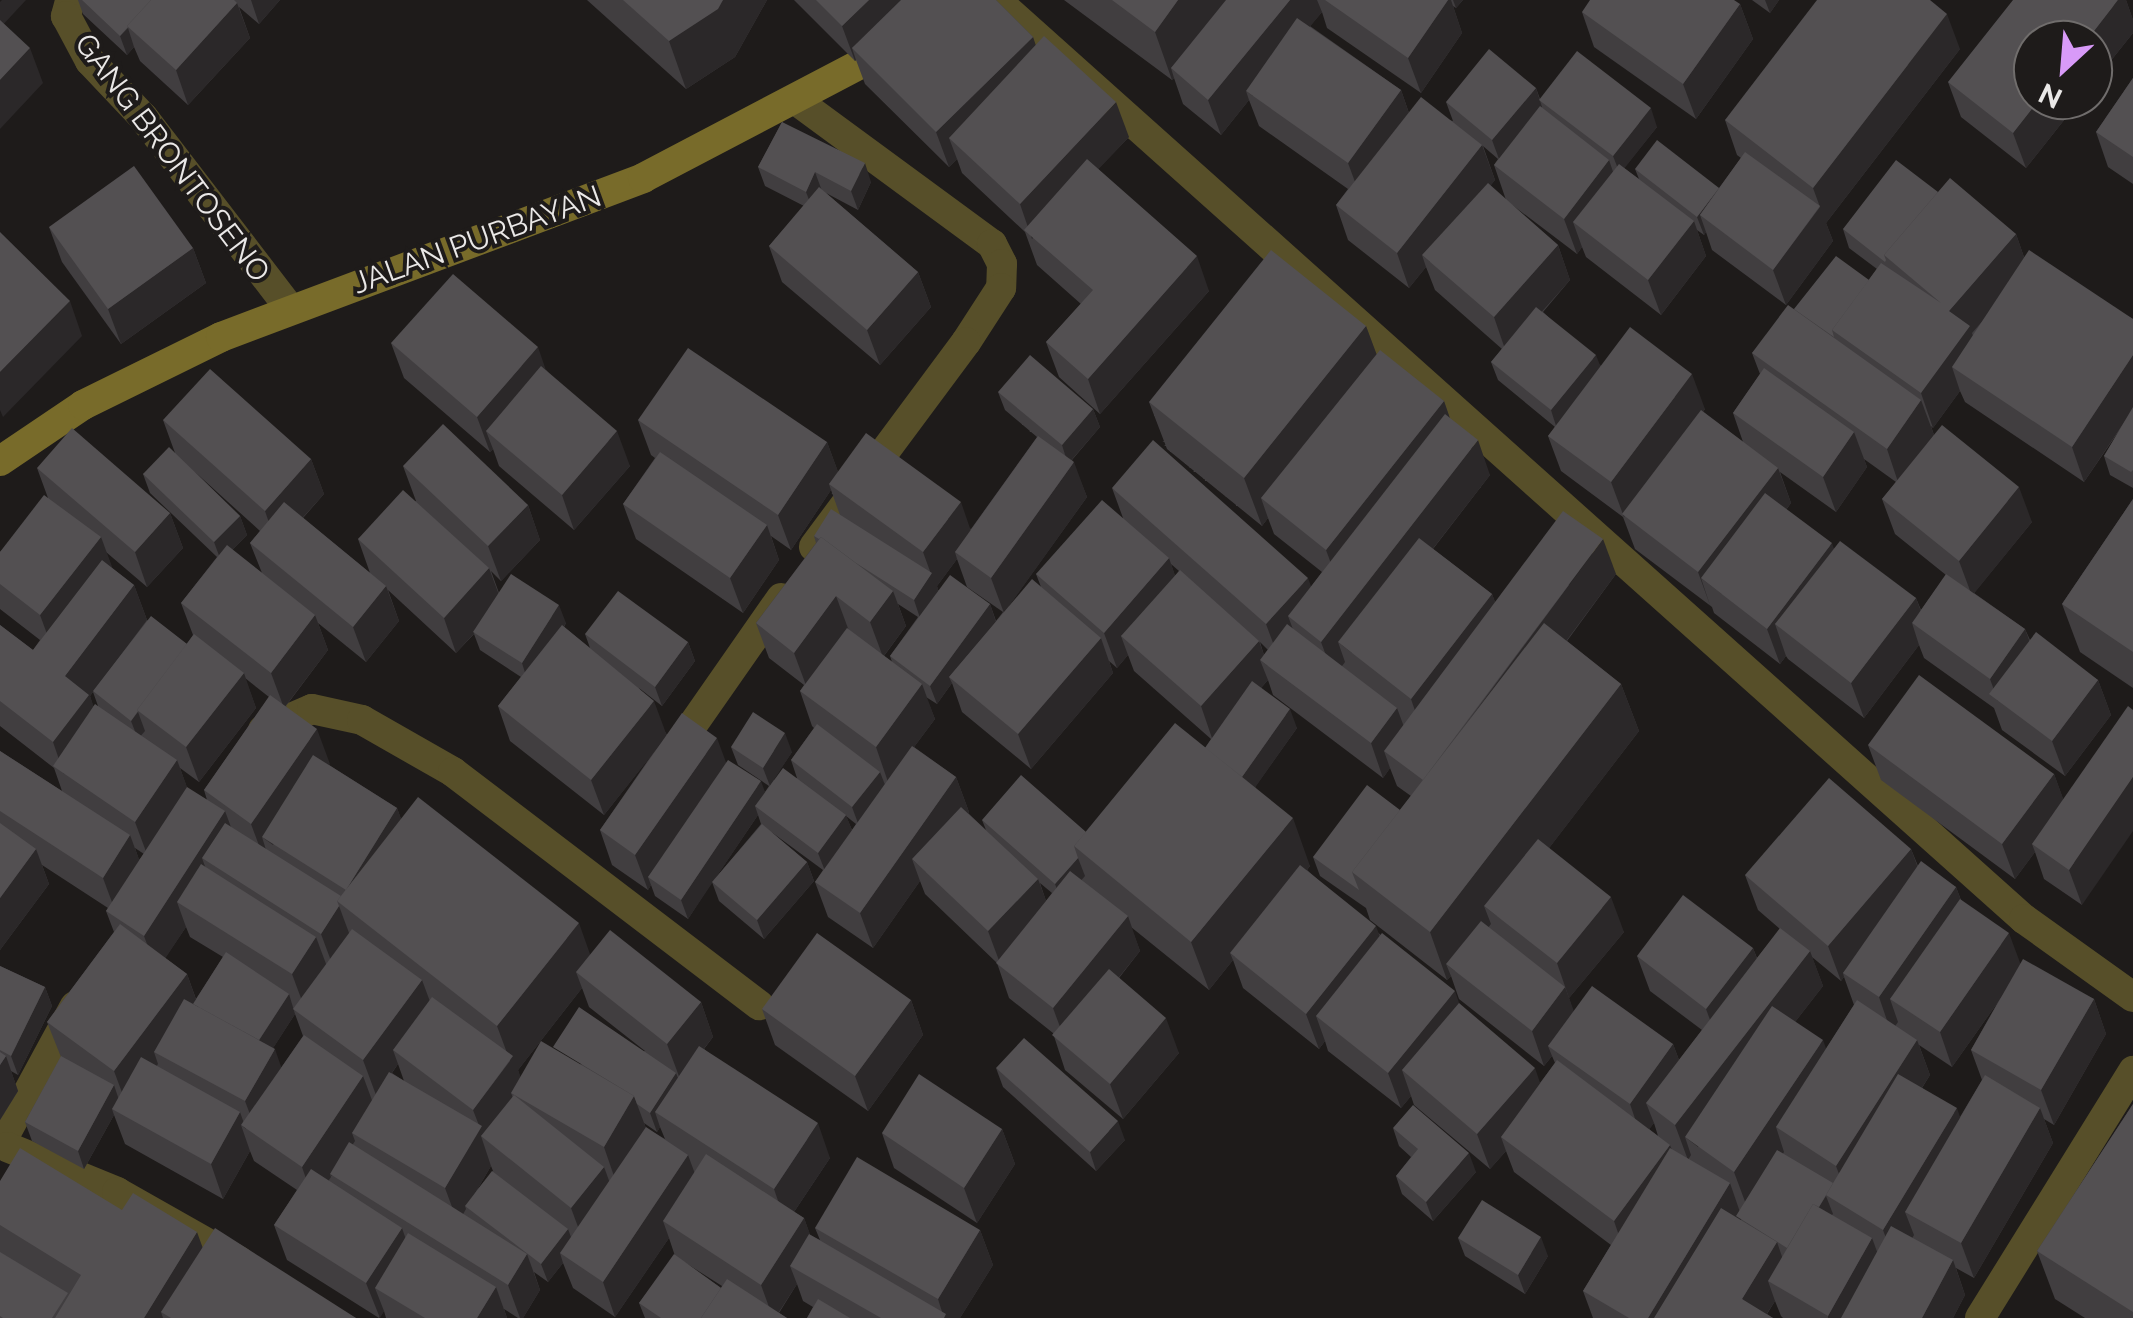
<!DOCTYPE html>
<style>
body{margin:0}
#map{position:relative;width:2133px;height:1318px;overflow:hidden;background:#1e1b1a;font-family:Raleway,sans-serif}
div>[style]{position:absolute}
[style*='--x']{left:calc(var(--x)*1px);top:calc(var(--y)*1px);width:calc(var(--w)*1px);rotate:calc(var(--a)*1deg)}
.lane>*{height:30px;margin:-15px;padding:0 15px;transform-origin:15px;border-radius:15px;background:#574f29}
.street>*{height:30px;margin:-15px;padding:0 15px;transform-origin:15px;border-radius:15px;background:#574f29}
.secondary>*{height:30px;margin:-15px;padding:0 15px;transform-origin:15px;border-radius:15px;background:#786b2a}
.wall>*{inset:0;background:#413e40}
.shaded-wall>*{inset:0;background:#2b2829}
.building>*{inset:0;background:#535052}
span{translate:-50% -50%;white-space:nowrap;text-align:center;line-height:1.15;-webkit-text-stroke:8px #1e1b1a;paint-order:stroke}
.street-label{font-size:30px;color:#eae8e7}
.north{position:absolute;left:2013px;top:20px;width:100px;height:100px;box-sizing:border-box;background:#1e1b1a;border:2px solid #706d6c;border-radius:50%;rotate:206deg;font-size:28px;font-weight:700;line-height:40px;text-align:center;color:#eae8e7}
.north::after{content:'';display:block;margin:auto;width:35px;height:45px;background:#d89af8;clip-path:polygon(50% 0,100% 100%,50% 72%,0 100%)}
</style>
<div id="map">
<div class="lane">
<i style="--x:797;--y:101;--w:242;--a:36.3"></i>
<i style="--x:992;--y:244;--w:22;--a:63"></i>
<i style="--x:1002;--y:264;--w:24;--a:92"></i>
<i style="--x:1001;--y:288;--w:64;--a:122.9"></i>
<i style="--x:966;--y:342;--w:255;--a:126.6"></i>
<i style="--x:263;--y:730;--w:53;--a:-23.2"></i>
<i style="--x:312;--y:709;--w:51;--a:12.4"></i>
<i style="--x:362;--y:720;--w:105;--a:29.7"></i>
<i style="--x:453;--y:772;--w:385;--a:37.3"></i>
<i style="--x:673;--y:753;--w:189;--a:-55.1"></i>
<i style="--x:0;--y:1144;--w:157;--a:-61.5"></i>
<i style="--x:7;--y:1147;--w:119;--a:22.2"></i>
<i style="--x:117;--y:1192;--w:140;--a:29.5"></i>
</div>
<div class="street">
<i style="--x:996;--y:0;--w:1379;--a:41.8"></i>
<i style="--x:2024;--y:919;--w:134;--a:35.6"></i>
<i style="--x:70;--y:1;--w:16;--a:105"></i>
<i style="--x:66;--y:16;--w:51;--a:61.9"></i>
<i style="--x:90;--y:61;--w:77;--a:46.6"></i>
<i style="--x:143;--y:117;--w:243;--a:52.5"></i>
<i style="--x:1980;--y:1318;--w:291;--a:-58.2"></i>
</div>
<div class="secondary">
<i style="--x:0;--y:461;--w:100;--a:-34"></i>
<i style="--x:83;--y:405;--w:154;--a:-26.2"></i>
<i style="--x:221;--y:337;--w:451;--a:-20.6"></i>
<i style="--x:643;--y:178;--w:269;--a:-27.7"></i>
<i style="--x:881;--y:53;--w:81;--a:-41"></i>
</div>
<div class="wall">
<i style="clip-path:polygon(78px 0,280px 0,259px 24px,239px 7px,250px 38px,188px 105px,140px 61px,134px 47px,127px 55px,83px 14px)"></i>
<i style="clip-path:polygon(587px 0,767px 0,735px 57px,686px 89px)"></i>
<i style="clip-path:polygon(794px 0,996px 0,1033px 37px,1035px 45px,1129px 137px,1098px 169px,1209px 291px,1100px 414px,1059px 377px,1046px 342px,1081px 304px,1037px 265px,1025px 232px,962px 173px,957px 159px,949px 167px,865px 84px,856px 60px,855px 61px)"></i>
<i style="clip-path:polygon(evenodd,1064px 0,1463px 0,1456px 8px,1453px 6px,1462px 33px,1421px 93px,1327px 28px,1322px 12px,1310px 26px,1401px 90px,1409px 113px,1453px 121px,1446px 102px,1536px 88px,1540px 99px,1657px 127px,1624px 168px,1639px 179px,1635px 169px,1719px 188px,1741px 158px,1737px 155px,1725px 120px,1960px 49px,1826px 223px,1833px 241px,1786px 305px,1712px 250px,1706px 232px,1704px 235px,1697px 230px,1706px 256px,1661px 315px,1586px 257px,1582px 247px,1577px 254px,1507px 201px,1558px 245px,1570px 280px,1543px 312px,1601px 366px,1705px 409px,1703px 412px,1743px 442px,1733px 413px,1760px 374px,1752px 353px,1794px 309px,1869px 280px,1877px 269px,1849px 248px,1843px 229px,1938px 192px,2016px 234px,2024px 257px,2133px 319px,2133px 488px,2110px 475px,2104px 456px,2121px 428px,2084px 482px,1965px 402px,1960px 391px,1933px 428px,1931px 426px,1934px 435px,2032px 522px,1974px 593px,2025px 629px,2030px 640px,2098px 680px,2111px 715px,2065px 776px,2002px 730px,1994px 708px,1924px 658px,1919px 645px,1864px 718px,1788px 659px,1786px 656px,1780px 664px,1714px 613px,1712px 607px,1635px 549px,1623px 517px,1561px 471px,1548px 436px,1555px 427px,1498px 380px,1491px 362px,1502px 349px,1435px 290px,1426px 267px,1409px 288px,1348px 240px,1336px 205px,1348px 189px,1259px 126px,1249px 100px,1221px 135px,1183px 104px,1174px 78px,1172px 80px,1064px 0,1483px 146px,1498px 159px,1494px 165px,1506px 200px,1490px 186px,1495px 180px,1483px 146px,1064px 0,1864px 459px,1896px 482px,1882px 499px,1895px 534px,1946px 575px,1921px 610px,1916px 598px,1833px 548px,1786px 510px,1791px 503px,1780px 472px,1836px 512px,1867px 467px,1864px 459px)"></i>
<i style="clip-path:polygon(1752px 0,1779px 0,1770px 13px)"></i>
<i style="clip-path:polygon(2126px 0,2133px 20px,2133px 33px,2093px 83px,2033px 100px,2080px 100px,2026px 168px,1961px 117px,1948px 82px)"></i>
<i style="clip-path:polygon(1740px 4px,1753px 39px,1696px 119px,1594px 47px,1582px 12px)"></i>
<i style="clip-path:polygon(2133px 78px,2133px 184px,2108px 167px,2096px 132px)"></i>
<i style="clip-path:polygon(782px 122px,871px 182px,858px 210px,826px 193px,918px 272px,931px 307px,880px 365px,782px 282px,769px 246px,804px 206px,765px 186px,758px 167px)"></i>
<i style="clip-path:polygon(49px 227px,193px 248px,206px 283px,121px 344px,62px 262px)"></i>
<i style="clip-path:polygon(evenodd,1366px 326px,1376px 354px,1444px 401px,1450px 419px,1490px 475px,1433px 549px,1492px 594px,1495px 602px,1616px 574px,1567px 641px,1621px 684px,1639px 731px,1549px 848px,1624px 932px,1569px 998px,1573px 1011px,1673px 1044px,1679px 1060px,1702px 1030px,1650px 991px,1637px 956px,1753px 948px,1757px 958px,1780px 929px,1758px 910px,1745px 875px,1911px 849px,1918px 866px,1956px 887px,1961px 900px,2020px 964px,2094px 999px,2106px 1034px,2054px 1125px,2044px 1119px,2053px 1143px,1974px 1278px,1956px 1268px,1965px 1295px,1953px 1318px,1783px 1318px,1781px 1316px,1775px 1301px,1767px 1314px,1773px 1318px,1593px 1318px,1583px 1291px,1611px 1245px,1514px 1172px,1506px 1151px,1490px 1169px,1414px 1105px,1411px 1096px,1401px 1108px,1328px 1051px,1325px 1041px,1319px 1049px,1243px 988px,1233px 960px,1209px 990px,1131px 927px,1140px 951px,1119px 978px,1179px 1053px,1123px 1119px,1065px 1070px,1053px 1033px,1009px 998px,997px 963px,925px 894px,920px 881px,873px 948px,828px 917px,815px 882px,823px 870px,770px 831px,807px 862px,814px 881px,764px 939px,719px 901px,712px 882px,688px 919px,655px 896px,651px 885px,648px 890px,612px 865px,600px 830px,653px 753px,604px 815px,510px 741px,498px 706px,521px 677px,480px 650px,474px 634px,456px 653px,388px 590px,399px 621px,366px 662px,318px 623px,328px 650px,286px 706px,329px 765px,397px 808px,401px 819px,590px 955px,701px 1002px,713px 1037px,704px 1049px,830px 1158px,794px 1212px,804px 1218px,810px 1235px,820px 1240px,815px 1228px,980px 1230px,993px 1265px,960px 1318px,807px 1318px,813px 1307px,803px 1301px,797px 1284px,779px 1313px,787px 1318px,645px 1318px,639px 1303px,675px 1256px,669px 1238px,615px 1317px,573px 1288px,563px 1263px,548px 1282px,534px 1272px,540px 1290px,523px 1318px,518px 1318px,504px 1309px,507px 1318px,386px 1318px,384px 1311px,379px 1318px,287px 1260px,274px 1225px,297px 1190px,254px 1161px,250px 1151px,223px 1199px,125px 1144px,114px 1115px,84px 1169px,32px 1141px,25px 1122px,61px 1057px,47px 1022px,114px 932px,106px 911px,108px 908px,42px 865px,49px 884px,0 950px,0 751px,62px 791px,54px 768px,0 726px,0 625px,33px 650px,40px 640px,0 609px,0 552px,48px 498px,37px 468px,170px 513px,183px 548px,147px 587px,106px 552px,112px 568px,134px 585px,147px 620px,187px 644px,193px 635px,181px 603px,217px 557px,150px 493px,143px 474px,175px 453px,163px 420px,311px 459px,324px 494px,303px 518px,370px 573px,358px 539px,416px 501px,403px 466px,528px 505px,540px 540px,501px 581px,491px 571px,499px 593px,566px 623px,564px 627px,590px 648px,585px 634px,688px 642px,695px 661px,662px 706px,639px 688px,667px 735px,726px 763px,765px 792px,769px 786px,738px 765px,731px 747px,792px 752px,773px 780px,797px 778px,791px 760px,814px 728px,812px 726px,800px 691px,804px 685px,769px 658px,756px 623px,816px 543px,814px 536px,840px 515px,831px 490px,791px 550px,771px 536px,779px 560px,743px 613px,636px 539px,623px 504px,655px 458px,651px 455px,638px 420px,827px 442px,838px 472px,971px 529px,1037px 437px,1005px 410px,998px 392px,1093px 409px,1100px 427px,1072px 460px,1087px 497px,1008px 607px,1041px 587px,1036px 574px,1123px 518px,1112px 488px,1311px 587px,1322px 572px,1274px 534px,1268px 518px,1262px 526px,1167px 449px,1149px 402px,1366px 326px,195px 472px,260px 531px,250px 543px,262px 573px,232px 550px,247px 535px,240px 516px,195px 472px,1366px 326px,957px 559px,967px 587px,1003px 612px,996px 621px,990px 604px,938px 590px,937px 586px,957px 559px,1366px 326px,1171px 564px,1179px 571px,1175px 576px,1171px 564px,1366px 326px,898px 604px,918px 617px,890px 656px,892px 662px,884px 656px,906px 626px,898px 604px,1366px 326px,1260px 642px,1268px 650px,1264px 655px,1260px 642px,1366px 326px,1128px 655px,1134px 671px,1211px 739px,1205px 748px,1086px 832px,982px 820px,986px 830px,968px 813px,969px 812px,956px 777px,914px 747px,935px 719px,926px 697px,937px 704px,952px 683px,962px 712px,1031px 769px,1113px 673px,1109px 661px,1117px 668px,1128px 655px,1366px 326px,245px 678px,269px 697px,204px 790px,207px 800px,187px 788px,180px 768px,199px 782px,256px 708px,245px 678px,1366px 326px,1268px 680px,1273px 695px,1383px 778px,1390px 768px,1397px 786px,1411px 796px,1400px 810px,1313px 857px,1320px 876px,1366px 908px,1370px 920px,1447px 980px,1451px 976px,1459px 999px,1544px 1066px,1552px 1056px,1555px 1063px,1540px 1083px,1459px 1004px,1307px 870px,1310px 866px,1255px 787px,1297px 728px,1261px 688px,1268px 680px,1366px 326px,93px 692px,98px 706px,93px 706px,90px 696px,93px 692px,1366px 326px,758px 815px,761px 824px,714px 880px,758px 815px,1366px 326px,846px 816px,856px 824px,852px 830px,846px 816px,1366px 326px,135px 848px,144px 854px,139px 860px,135px 848px,1366px 326px,1040px 883px,1052px 893px,1046px 901px,1040px 883px,1366px 326px,186px 927px,190px 937px,223px 957px,196px 999px,187px 974px,165px 958px,186px 927px,1366px 326px,1812px 957px,1841px 981px,1844px 977px,1854px 1005px,1826px 1049px,1795px 1022px,1823px 986px,1812px 957px,1366px 326px,582px 988px,589px 1007px,645px 1051px,520px 1077px,518px 1070px,582px 988px,1366px 326px,1998px 1002px,1971px 1050px,1982px 1080px,1960px 1117px,1922px 1088px,1930px 1075px,1919px 1045px,1952px 1067px,1998px 1002px,1366px 326px,295px 1014px,303px 1036px,281px 1068px,273px 1048px,295px 1014px,1366px 326px,398px 1064px,404px 1081px,392px 1073px,398px 1064px,1366px 326px,644px 1123px,657px 1132px,660px 1127px,665px 1139px,646px 1128px,644px 1123px,1366px 326px,1654px 1123px,1658px 1136px,1649px 1129px,1654px 1123px,1366px 326px,491px 1166px,493px 1171px,477px 1190px,491px 1166px,1366px 326px,681px 1260px,722px 1286px,721px 1288px,681px 1260px)"></i>
<i style="clip-path:polygon(391px 343px,546px 370px,630px 466px,574px 530px,499px 466px,493px 449px,490px 452px,404px 378px)"></i>
<i style="clip-path:polygon(2133px 499px,2133px 688px,2080px 652px,2062px 604px)"></i>
<i style="clip-path:polygon(1868px 745px,2054px 774px,2063px 799px,2082px 905px,2044px 879px,2035px 852px,2015px 879px,1881px 780px)"></i>
<i style="clip-path:polygon(0 966px,45px 987px,52px 1006px,18px 1075px,11px 1071px,18px 1091px,0 1120px)"></i>
<i style="clip-path:polygon(911px 1000px,923px 1035px,868px 1111px,775px 1045px,762px 1009px)"></i>
<i style="clip-path:polygon(996px 1068px,1125px 1140px,1096px 1171px,1003px 1087px)"></i>
<i style="clip-path:polygon(2133px 1104px,2133px 1318px,2085px 1318px,2055px 1299px,2037px 1251px)"></i>
<i style="clip-path:polygon(1393px 1128px,1476px 1172px,1433px 1221px,1402px 1194px,1396px 1176px,1411px 1157px,1399px 1146px)"></i>
<i style="clip-path:polygon(1002px 1129px,1015px 1164px,977px 1223px,894px 1168px,882px 1133px)"></i>
<i style="clip-path:polygon(0 1181px,122px 1210px,356px 1318px,0 1318px)"></i>
<i style="clip-path:polygon(1458px 1238px,1548px 1256px,1525px 1294px,1465px 1256px)"></i>
</div>
<div class="shaded-wall">
<i style="clip-path:polygon(2px 0,26px 0,0 28px,0 2px)"></i>
<i style="clip-path:polygon(251px 0,280px 0,259px 24px)"></i>
<i style="clip-path:polygon(723px 0,767px 0,735px 57px,686px 89px,669px 41px)"></i>
<i style="clip-path:polygon(869px 0,906px 0,852px 48px,856px 60px,855px 61px,842px 26px)"></i>
<i style="clip-path:polygon(1178px 0,1231px 0,1171px 68px,1174px 78px,1172px 80px,1155px 32px)"></i>
<i style="clip-path:polygon(1290px 0,1317px 0,1322px 12px,1253px 96px,1246px 91px,1249px 100px,1221px 135px,1208px 100px)"></i>
<i style="clip-path:polygon(1448px 0,1451px 0,1462px 33px,1421px 93px,1408px 58px)"></i>
<i style="clip-path:polygon(1453px 0,1463px 0,1456px 8px)"></i>
<i style="clip-path:polygon(1765px 0,1779px 0,1770px 13px)"></i>
<i style="clip-path:polygon(2118px 0,2126px 0,2133px 20px,2133px 33px,2093px 83px,2093px 40px,2087px 40px)"></i>
<i style="clip-path:polygon(237px 3px,250px 38px,188px 105px,176px 70px)"></i>
<i style="clip-path:polygon(1740px 4px,1753px 39px,1696px 119px,1683px 84px)"></i>
<i style="clip-path:polygon(1947px 14px,1960px 49px,1826px 223px,1833px 241px,1786px 305px,1773px 270px,1820px 207px,1813px 188px)"></i>
<i style="clip-path:polygon(128px 28px,134px 47px,127px 55px,120px 36px)"></i>
<i style="clip-path:polygon(1033px 37px,1045px 72px,949px 138px,957px 159px,949px 167px,936px 132px)"></i>
<i style="clip-path:polygon(30px 48px,43px 83px,0 129px,0 80px)"></i>
<i style="clip-path:polygon(1536px 88px,1542px 107px,1499px 159px,1492px 140px)"></i>
<i style="clip-path:polygon(1401px 90px,1413px 125px,1361px 198px,1348px 163px)"></i>
<i style="clip-path:polygon(2039px 100px,2080px 100px,2026px 168px,2013px 133px)"></i>
<i style="clip-path:polygon(1116px 102px,1129px 137px,1032px 239px,1020px 204px)"></i>
<i style="clip-path:polygon(1651px 108px,1657px 127px,1620px 174px,1613px 156px)"></i>
<i style="clip-path:polygon(1482px 145px,1495px 180px,1430px 262px,1422px 255px,1426px 267px,1409px 288px,1397px 253px)"></i>
<i style="clip-path:polygon(1609px 160px,1621px 195px,1573px 222px,1582px 247px,1577px 254px,1564px 219px)"></i>
<i style="clip-path:polygon(865px 163px,871px 182px,858px 210px,851px 191px)"></i>
<i style="clip-path:polygon(815px 172px,822px 191px,813px 210px,806px 192px)"></i>
<i style="clip-path:polygon(1719px 188px,1700px 215px,1706px 232px,1704px 235px,1697px 217px)"></i>
<i style="clip-path:polygon(1694px 221px,1706px 256px,1661px 315px,1648px 280px)"></i>
<i style="clip-path:polygon(2016px 234px,2028px 269px,1972px 333px,1982px 361px,1952px 367px,1960px 391px,1933px 428px,1921px 393px,1949px 311px)"></i>
<i style="clip-path:polygon(1558px 245px,1570px 280px,1506px 352px,1494px 317px)"></i>
<i style="clip-path:polygon(193px 248px,206px 283px,121px 344px,108px 309px)"></i>
<i style="clip-path:polygon(1197px 256px,1209px 291px,1100px 414px,1088px 379px)"></i>
<i style="clip-path:polygon(918px 272px,931px 307px,880px 365px,867px 330px)"></i>
<i style="clip-path:polygon(70px 301px,82px 336px,3px 417px,0 410px,0 372px)"></i>
<i style="clip-path:polygon(1366px 326px,1384px 374px,1261px 498px,1268px 518px,1262px 526px,1244px 478px)"></i>
<i style="clip-path:polygon(538px 347px,550px 382px,486px 431px,493px 449px,490px 452px,477px 417px)"></i>
<i style="clip-path:polygon(1596px 355px,1603px 373px,1557px 429px,1551px 410px)"></i>
<i style="clip-path:polygon(2133px 355px,2133px 409px,2084px 482px,2072px 447px)"></i>
<i style="clip-path:polygon(1692px 374px,1705px 409px,1624px 517px,1611px 482px)"></i>
<i style="clip-path:polygon(1921px 400px,1934px 435px,1899px 485px,1887px 449px)"></i>
<i style="clip-path:polygon(1444px 401px,1456px 436px,1339px 585px,1326px 550px)"></i>
<i style="clip-path:polygon(1093px 409px,1100px 427px,1068px 464px,1062px 445px)"></i>
<i style="clip-path:polygon(617px 431px,630px 466px,574px 530px,562px 495px)"></i>
<i style="clip-path:polygon(1854px 432px,1867px 467px,1836px 512px,1823px 477px)"></i>
<i style="clip-path:polygon(1478px 440px,1490px 475px,1352px 653px,1338px 642px,1345px 662px,1334px 677px,1321px 642px)"></i>
<i style="clip-path:polygon(827px 442px,840px 477px,829px 484px,831px 490px,791px 550px,778px 515px)"></i>
<i style="clip-path:polygon(311px 459px,324px 494px,277px 546px,265px 511px)"></i>
<i style="clip-path:polygon(1074px 462px,1087px 497px,1004px 613px,991px 578px)"></i>
<i style="clip-path:polygon(1778px 468px,1791px 503px,1722px 594px,1701px 578px,1711px 608px,1698px 572px)"></i>
<i style="clip-path:polygon(2019px 487px,2032px 522px,1972px 596px,1959px 561px)"></i>
<i style="clip-path:polygon(961px 502px,973px 537px,955px 552px,957px 559px,937px 586px,939px 592px,920px 618px,914px 600px,931px 574px,923px 552px)"></i>
<i style="clip-path:polygon(528px 505px,540px 540px,501px 581px,488px 546px)"></i>
<i style="clip-path:polygon(170px 513px,183px 548px,147px 587px,135px 552px)"></i>
<i style="clip-path:polygon(240px 516px,247px 535px,221px 561px,214px 542px)"></i>
<i style="clip-path:polygon(767px 525px,779px 560px,743px 613px,730px 578px)"></i>
<i style="clip-path:polygon(101px 537px,114px 572px,53px 650px,40px 615px)"></i>
<i style="clip-path:polygon(1603px 539px,1616px 574px,1436px 816px,1424px 781px)"></i>
<i style="clip-path:polygon(1832px 543px,1844px 578px,1775px 624px,1786px 656px,1780px 664px,1767px 629px)"></i>
<i style="clip-path:polygon(1169px 558px,1181px 593px,1121px 636px,1128px 655px,1117px 668px,1104px 633px)"></i>
<i style="clip-path:polygon(489px 568px,502px 603px,456px 653px,444px 618px)"></i>
<i style="clip-path:polygon(1308px 578px,1321px 613px,1288px 616px,1297px 640px,1279px 659px,1266px 624px)"></i>
<i style="clip-path:polygon(134px 585px,147px 620px,90px 696px,102px 730px,64px 774px,53px 742px,65px 676px)"></i>
<i style="clip-path:polygon(386px 586px,399px 621px,366px 662px,353px 627px)"></i>
<i style="clip-path:polygon(893px 591px,906px 626px,883px 657px,870px 622px)"></i>
<i style="clip-path:polygon(1492px 594px,1505px 629px,1423px 734px,1411px 699px)"></i>
<i style="clip-path:polygon(836px 596px,849px 631px,807px 688px,794px 653px)"></i>
<i style="clip-path:polygon(1916px 598px,1929px 633px,1912px 623px,1919px 645px,1864px 718px,1851px 683px)"></i>
<i style="clip-path:polygon(990px 604px,996px 622px,949px 677px,952px 683px,937px 704px,930px 686px)"></i>
<i style="clip-path:polygon(559px 605px,566px 623px,528px 682px,522px 663px)"></i>
<i style="clip-path:polygon(315px 615px,328px 650px,284px 708px,271px 673px)"></i>
<i style="clip-path:polygon(2025px 629px,2038px 664px,1998px 701px,1990px 679px)"></i>
<i style="clip-path:polygon(1101px 638px,1113px 673px,1031px 769px,1018px 734px)"></i>
<i style="clip-path:polygon(1259px 641px,1268px 666px,1260px 660px,1268px 680px,1213px 741px,1201px 706px)"></i>
<i style="clip-path:polygon(688px 642px,695px 661px,662px 706px,655px 687px)"></i>
<i style="clip-path:polygon(244px 673px,256px 708px,199px 782px,186px 747px)"></i>
<i style="clip-path:polygon(2098px 680px,2111px 715px,2065px 776px,2052px 741px)"></i>
<i style="clip-path:polygon(922px 684px,935px 719px,888px 782px,876px 747px)"></i>
<i style="clip-path:polygon(1621px 684px,1639px 731px,1497px 916px,1484px 906px,1491px 924px,1455px 971px,1446px 964px,1451px 976px,1447px 980px,1430px 932px)"></i>
<i style="clip-path:polygon(654px 701px,667px 736px,604px 815px,591px 780px)"></i>
<i style="clip-path:polygon(1397px 708px,1410px 743px,1384px 751px,1390px 768px,1383px 778px,1371px 743px)"></i>
<i style="clip-path:polygon(1290px 709px,1297px 728px,1249px 796px,1242px 777px)"></i>
<i style="clip-path:polygon(138px 712px,145px 731px,138px 739px,131px 721px)"></i>
<i style="clip-path:polygon(317px 729px,330px 764px,273px 845px,262px 837px,267px 853px,264px 859px,251px 824px)"></i>
<i style="clip-path:polygon(785px 733px,792px 752px,770px 786px,763px 768px)"></i>
<i style="clip-path:polygon(717px 738px,730px 773px,648px 877px,651px 885px,648px 890px,635px 855px)"></i>
<i style="clip-path:polygon(177px 760px,190px 795px,148px 857px,135px 822px)"></i>
<i style="clip-path:polygon(880px 772px,887px 790px,859px 826px,852px 807px)"></i>
<i style="clip-path:polygon(2054px 774px,2067px 809px,2032px 844px,2035px 852px,2015px 879px,2002px 844px)"></i>
<i style="clip-path:polygon(956px 777px,969px 812px,926px 872px,912px 859px,920px 881px,873px 948px,860px 913px)"></i>
<i style="clip-path:polygon(2133px 777px,2133px 831px,2082px 905px,2069px 870px)"></i>
<i style="clip-path:polygon(761px 781px,768px 800px,755px 806px,758px 815px,688px 919px,681px 900px)"></i>
<i style="clip-path:polygon(397px 808px,410px 843px,346px 890px)"></i>
<i style="clip-path:polygon(225px 811px,238px 846px,202px 858px,212px 886px,177px 902px,186px 927px,157px 971px,144px 936px)"></i>
<i style="clip-path:polygon(846px 815px,853px 833px,825px 871px,818px 853px)"></i>
<i style="clip-path:polygon(1293px 818px,1310px 866px,1235px 957px,1230px 953px,1233px 960px,1209px 990px,1191px 942px)"></i>
<i style="clip-path:polygon(130px 835px,143px 870px,116px 913px,103px 878px)"></i>
<i style="clip-path:polygon(36px 849px,49px 884px,0 950px,0 898px)"></i>
<i style="clip-path:polygon(1911px 849px,1924px 884px,1843px 973px,1844px 977px,1841px 981px,1828px 946px)"></i>
<i style="clip-path:polygon(1078px 858px,1085px 876px,1062px 902px,1055px 884px)"></i>
<i style="clip-path:polygon(807px 862px,814px 881px,764px 939px,757px 920px)"></i>
<i style="clip-path:polygon(1038px 879px,1051px 914px,1001px 966px,988px 931px)"></i>
<i style="clip-path:polygon(1956px 887px,1969px 922px,1890px 999px,1898px 1022px,1891px 1032px,1879px 997px)"></i>
<i style="clip-path:polygon(1611px 897px,1624px 932px,1569px 998px,1557px 963px)"></i>
<i style="clip-path:polygon(339px 906px,352px 941px,334px 969px,321px 934px)"></i>
<i style="clip-path:polygon(1128px 916px,1140px 951px,1066px 1043px,1053px 1008px)"></i>
<i style="clip-path:polygon(579px 923px,596px 971px,576px 972px,582px 988px,518px 1070px,526px 1091px,511px 1093px,516px 1105px,481px 1136px,491px 1166px,467px 1207px,465px 1206px,466px 1209px,458px 1223px,445px 1188px,480px 1128px,473px 1110px,510px 1061px,497px 1026px)"></i>
<i style="clip-path:polygon(1376px 926px,1389px 961px,1316px 1016px,1325px 1041px,1319px 1049px,1306px 1014px)"></i>
<i style="clip-path:polygon(2009px 933px,2022px 968px,1952px 1067px,1940px 1032px)"></i>
<i style="clip-path:polygon(316px 937px,329px 972px,305px 1009px,292px 974px)"></i>
<i style="clip-path:polygon(1753px 948px,1766px 983px,1719px 1044px,1706px 1009px)"></i>
<i style="clip-path:polygon(1810px 951px,1823px 986px,1698px 1147px,1685px 1137px,1691px 1155px,1688px 1160px,1675px 1125px)"></i>
<i style="clip-path:polygon(187px 974px,199px 1008px,154px 1052px,158px 1064px,127px 1106px,114px 1071px)"></i>
<i style="clip-path:polygon(422px 980px,435px 1015px,393px 1050px,398px 1064px,376px 1095px,363px 1060px)"></i>
<i style="clip-path:polygon(45px 987px,52px 1006px,18px 1075px,11px 1056px)"></i>
<i style="clip-path:polygon(1565px 987px,1578px 1022px,1548px 1046px,1552px 1056px,1544px 1066px,1532px 1031px)"></i>
<i style="clip-path:polygon(1455px 991px,1467px 1026px,1402px 1070px,1411px 1096px,1401px 1108px,1388px 1073px)"></i>
<i style="clip-path:polygon(289px 994px,295px 1014px,263px 1064px,256px 1045px)"></i>
<i style="clip-path:polygon(2094px 999px,2106px 1034px,2054px 1125px,2041px 1090px)"></i>
<i style="clip-path:polygon(911px 1000px,923px 1035px,868px 1111px,855px 1076px)"></i>
<i style="clip-path:polygon(701px 1002px,713px 1037px,680px 1079px,667px 1044px)"></i>
<i style="clip-path:polygon(1166px 1018px,1179px 1053px,1123px 1119px,1110px 1084px)"></i>
<i style="clip-path:polygon(1823px 1040px,1836px 1076px,1776px 1127px,1784px 1152px,1747px 1207px,1734px 1172px)"></i>
<i style="clip-path:polygon(1917px 1040px,1930px 1075px,1849px 1201px,1836px 1166px)"></i>
<i style="clip-path:polygon(1673px 1044px,1686px 1079px,1646px 1103px,1654px 1123px,1642px 1139px,1630px 1104px)"></i>
<i style="clip-path:polygon(275px 1049px,287px 1084px,258px 1136px,245px 1101px)"></i>
<i style="clip-path:polygon(6px 1056px,18px 1091px,0 1120px,0 1065px)"></i>
<i style="clip-path:polygon(1535px 1068px,1547px 1103px,1501px 1137px,1506px 1151px,1490px 1169px,1477px 1134px)"></i>
<i style="clip-path:polygon(676px 1073px,683px 1091px,655px 1112px,660px 1127px,657px 1132px,650px 1113px)"></i>
<i style="clip-path:polygon(363px 1076px,376px 1111px,352px 1133px,355px 1141px,332px 1176px,330px 1174px,331px 1177px,314px 1202px,302px 1167px)"></i>
<i style="clip-path:polygon(114px 1085px,120px 1103px,112px 1109px,114px 1115px,84px 1169px,78px 1151px)"></i>
<i style="clip-path:polygon(634px 1096px,647px 1131px,616px 1182px,604px 1147px)"></i>
<i style="clip-path:polygon(1957px 1108px,1969px 1143px,1905px 1212px,1914px 1235px,1896px 1265px,1883px 1230px)"></i>
<i style="clip-path:polygon(2040px 1108px,2053px 1143px,1974px 1278px,1961px 1243px)"></i>
<i style="clip-path:polygon(240px 1112px,246px 1129px,241px 1125px,250px 1151px,223px 1199px,211px 1164px)"></i>
<i style="clip-path:polygon(1118px 1121px,1125px 1140px,1096px 1171px,1090px 1152px)"></i>
<i style="clip-path:polygon(818px 1123px,830px 1158px,786px 1224px,774px 1189px)"></i>
<i style="clip-path:polygon(1002px 1129px,1015px 1164px,977px 1223px,964px 1188px)"></i>
<i style="clip-path:polygon(1670px 1145px,1683px 1180px,1626px 1256px,1614px 1221px)"></i>
<i style="clip-path:polygon(1469px 1153px,1476px 1172px,1433px 1221px,1426px 1202px)"></i>
<i style="clip-path:polygon(688px 1155px,701px 1190px,663px 1221px,669px 1238px,615px 1317px,603px 1282px)"></i>
<i style="clip-path:polygon(604px 1167px,617px 1202px,584px 1243px,571px 1208px)"></i>
<i style="clip-path:polygon(1730px 1183px,1742px 1218px,1682px 1318px,1648px 1318px)"></i>
<i style="clip-path:polygon(1826px 1196px,1833px 1214px,1791px 1251px)"></i>
<i style="clip-path:polygon(804px 1218px,817px 1253px,790px 1266px,797px 1284px,775px 1318px,773px 1318px,761px 1285px)"></i>
<i style="clip-path:polygon(402px 1228px,414px 1263px,375px 1288px,384px 1311px,380px 1318px,366px 1283px)"></i>
<i style="clip-path:polygon(568px 1229px,575px 1248px,560px 1253px,563px 1263px,548px 1282px,541px 1264px)"></i>
<i style="clip-path:polygon(980px 1230px,993px 1265px,960px 1318px,944px 1318px,938px 1299px)"></i>
<i style="clip-path:polygon(197px 1232px,210px 1268px,161px 1312px,163px 1318px,144px 1318px)"></i>
<i style="clip-path:polygon(1541px 1237px,1548px 1256px,1525px 1294px,1518px 1275px)"></i>
<i style="clip-path:polygon(1872px 1238px,1885px 1273px,1859px 1318px,1828px 1318px,1828px 1316px)"></i>
<i style="clip-path:polygon(1777px 1242px,1789px 1277px,1768px 1281px,1775px 1301px,1764px 1318px,1742px 1299px)"></i>
<i style="clip-path:polygon(527px 1254px,540px 1290px,523px 1318px,520px 1318px,508px 1285px)"></i>
<i style="clip-path:polygon(1953px 1260px,1965px 1295px,1953px 1318px,1922px 1318px)"></i>
<i style="clip-path:polygon(496px 1287px,507px 1318px,477px 1318px)"></i>
</div>
<div class="building">
<i style="clip-path:polygon(82px 0,151px 0,127px 26px,128px 27px,120px 36px)"></i>
<i style="clip-path:polygon(151px 0,234px 0,237px 3px,176px 70px,127px 26px)"></i>
<i style="clip-path:polygon(623px 0,723px 0,718px 9px,669px 41px)"></i>
<i style="clip-path:polygon(816px 0,869px 0,842px 26px)"></i>
<i style="clip-path:polygon(901px 0,996px 0,1033px 37px,936px 132px,852px 48px)"></i>
<i style="clip-path:polygon(1112px 0,1178px 0,1155px 32px)"></i>
<i style="clip-path:polygon(1226px 0,1290px 0,1208px 100px,1171px 68px)"></i>
<i style="clip-path:polygon(1325px 0,1448px 0,1408px 58px)"></i>
<i style="clip-path:polygon(1590px 0,1734px 0,1740px 4px,1683px 84px,1582px 12px)"></i>
<i style="clip-path:polygon(1817px 0,1930px 0,1947px 14px,1813px 188px,1725px 120px)"></i>
<i style="clip-path:polygon(2013px 0,2118px 0,2087px 40px,2033px 40px,2033px 100px,2039px 100px,2013px 133px,1948px 82px)"></i>
<i style="clip-path:polygon(1297px 18px,1401px 90px,1348px 163px,1246px 91px)"></i>
<i style="clip-path:polygon(0 20px,30px 48px,0 80px)"></i>
<i style="clip-path:polygon(1044px 36px,1116px 102px,1020px 204px,949px 138px)"></i>
<i style="clip-path:polygon(1489px 49px,1536px 88px,1492px 140px,1446px 102px)"></i>
<i style="clip-path:polygon(1577px 51px,1651px 108px,1613px 156px,1539px 100px)"></i>
<i style="clip-path:polygon(2133px 78px,2133px 157px,2096px 132px)"></i>
<i style="clip-path:polygon(1421px 97px,1482px 145px,1397px 253px,1336px 205px)"></i>
<i style="clip-path:polygon(1540px 106px,1609px 160px,1564px 219px,1494px 165px)"></i>
<i style="clip-path:polygon(782px 122px,865px 163px,851px 191px,815px 172px,806px 192px,758px 167px)"></i>
<i style="clip-path:polygon(1657px 140px,1719px 188px,1697px 217px,1635px 169px)"></i>
<i style="clip-path:polygon(1745px 152px,1820px 206px,1773px 270px,1700px 215px)"></i>
<i style="clip-path:polygon(1087px 159px,1197px 256px,1088px 379px,1046px 342px,1093px 290px,1024px 230px)"></i>
<i style="clip-path:polygon(1896px 160px,1938px 192px,1884px 255px,1886px 260px,1885px 262px,1843px 229px)"></i>
<i style="clip-path:polygon(1619px 164px,1694px 221px,1648px 280px,1573px 222px)"></i>
<i style="clip-path:polygon(134px 166px,193px 248px,108px 309px,49px 227px)"></i>
<i style="clip-path:polygon(1950px 178px,2016px 234px,1949px 311px,1970px 326px,1921px 393px,1832px 330px,1881px 263px,1941px 303px,1884px 255px)"></i>
<i style="clip-path:polygon(1488px 183px,1558px 245px,1494px 317px,1422px 255px)"></i>
<i style="clip-path:polygon(819px 187px,918px 272px,867px 330px,769px 246px)"></i>
<i style="clip-path:polygon(0 232px,70px 301px,0 372px)"></i>
<i style="clip-path:polygon(1271px 250px,1366px 326px,1244px 478px,1149px 402px)"></i>
<i style="clip-path:polygon(2029px 250px,2133px 319px,2133px 355px,2072px 447px,1952px 367px)"></i>
<i style="clip-path:polygon(1836px 256px,1869px 280px,1832px 330px,1834px 337px,1794px 309px)"></i>
<i style="clip-path:polygon(453px 274px,538px 347px,477px 417px,391px 343px)"></i>
<i style="clip-path:polygon(1788px 305px,1921px 400px,1887px 449px,1752px 353px)"></i>
<i style="clip-path:polygon(1536px 307px,1596px 355px,1551px 410px,1491px 362px)"></i>
<i style="clip-path:polygon(1630px 327px,1692px 374px,1611px 482px,1548px 436px)"></i>
<i style="clip-path:polygon(688px 348px,827px 442px,778px 515px,638px 420px)"></i>
<i style="clip-path:polygon(1380px 350px,1444px 401px,1326px 550px,1261px 498px)"></i>
<i style="clip-path:polygon(1030px 355px,1093px 409px,1062px 445px,998px 392px)"></i>
<i style="clip-path:polygon(541px 366px,617px 431px,562px 495px,486px 431px)"></i>
<i style="clip-path:polygon(1764px 368px,1854px 432px,1823px 477px,1733px 413px)"></i>
<i style="clip-path:polygon(210px 369px,311px 459px,265px 511px,163px 420px)"></i>
<i style="clip-path:polygon(2133px 407px,2133px 470px,2131px 472px,2104px 456px)"></i>
<i style="clip-path:polygon(1701px 410px,1778px 468px,1698px 572px,1622px 514px)"></i>
<i style="clip-path:polygon(1445px 414px,1478px 440px,1321px 642px,1288px 616px)"></i>
<i style="clip-path:polygon(443px 424px,528px 505px,488px 546px,403px 466px)"></i>
<i style="clip-path:polygon(1942px 425px,2019px 487px,1959px 561px,1882px 499px)"></i>
<i style="clip-path:polygon(72px 428px,170px 513px,135px 552px,37px 468px)"></i>
<i style="clip-path:polygon(866px 433px,961px 502px,923px 552px,829px 484px)"></i>
<i style="clip-path:polygon(1038px 436px,1074px 462px,991px 578px,955px 552px)"></i>
<i style="clip-path:polygon(1153px 440px,1308px 578px,1266px 624px,1112px 488px)"></i>
<i style="clip-path:polygon(169px 447px,240px 516px,214px 542px,143px 474px)"></i>
<i style="clip-path:polygon(660px 452px,767px 525px,730px 578px,623px 504px)"></i>
<i style="clip-path:polygon(403px 490px,489px 568px,444px 618px,358px 539px)"></i>
<i style="clip-path:polygon(1765px 493px,1832px 543px,1767px 629px,1701px 578px)"></i>
<i style="clip-path:polygon(44px 495px,101px 537px,40px 615px,0 584px,0 552px)"></i>
<i style="clip-path:polygon(2133px 499px,2133px 652px,2062px 604px)"></i>
<i style="clip-path:polygon(1102px 500px,1169px 558px,1104px 633px,1036px 574px)"></i>
<i style="clip-path:polygon(284px 502px,386px 586px,353px 627px,250px 543px)"></i>
<i style="clip-path:polygon(831px 509px,932px 573px,914px 600px,856px 563px,821px 537px,819px 539px,814px 536px)"></i>
<i style="clip-path:polygon(1563px 511px,1603px 539px,1423px 780px,1384px 751px)"></i>
<i style="clip-path:polygon(821px 537px,893px 591px,870px 622px,836px 596px,794px 653px,756px 623px)"></i>
<i style="clip-path:polygon(1419px 538px,1492px 594px,1411px 699px,1338px 642px)"></i>
<i style="clip-path:polygon(1840px 541px,1916px 598px,1851px 683px,1775px 624px)"></i>
<i style="clip-path:polygon(227px 545px,315px 615px,271px 673px,181px 603px)"></i>
<i style="clip-path:polygon(102px 560px,134px 585px,65px 676px,89px 695px,53px 742px,0 701px,0 625px,33px 650px)"></i>
<i style="clip-path:polygon(1180px 570px,1259px 641px,1201px 706px,1121px 636px)"></i>
<i style="clip-path:polygon(511px 574px,559px 605px,522px 663px,473px 632px)"></i>
<i style="clip-path:polygon(1946px 574px,2025px 629px,1990px 679px,1912px 623px)"></i>
<i style="clip-path:polygon(950px 575px,990px 604px,930px 686px,890px 656px)"></i>
<i style="clip-path:polygon(1032px 579px,1101px 638px,1018px 734px,949px 677px)"></i>
<i style="clip-path:polygon(618px 591px,688px 642px,655px 687px,585px 634px)"></i>
<i style="clip-path:polygon(151px 616px,187px 644px,137px 710px,138px 711px,131px 721px,93px 691px)"></i>
<i style="clip-path:polygon(1544px 623px,1621px 684px,1430px 932px,1352px 872px)"></i>
<i style="clip-path:polygon(1287px 624px,1397px 708px,1371px 743px,1260px 660px)"></i>
<i style="clip-path:polygon(562px 625px,654px 701px,591px 780px,498px 706px)"></i>
<i style="clip-path:polygon(847px 628px,922px 684px,876px 747px,800px 691px)"></i>
<i style="clip-path:polygon(2036px 632px,2098px 680px,2052px 741px,1989px 694px)"></i>
<i style="clip-path:polygon(194px 634px,244px 673px,186px 747px,137px 710px)"></i>
<i style="clip-path:polygon(1919px 675px,2054px 774px,2002px 844px,1868px 745px)"></i>
<i style="clip-path:polygon(1252px 681px,1290px 709px,1242px 777px,1205px 748px)"></i>
<i style="clip-path:polygon(270px 695px,317px 729px,251px 824px,204px 790px)"></i>
<i style="clip-path:polygon(95px 704px,177px 760px,135px 822px,53px 766px)"></i>
<i style="clip-path:polygon(2128px 706px,2133px 710px,2133px 777px,2069px 870px,2032px 844px)"></i>
<i style="clip-path:polygon(753px 712px,785px 733px,763px 768px,731px 747px)"></i>
<i style="clip-path:polygon(682px 713px,717px 738px,635px 855px,600px 830px)"></i>
<i style="clip-path:polygon(1175px 723px,1293px 818px,1191px 942px,1074px 846px)"></i>
<i style="clip-path:polygon(817px 724px,880px 772px,852px 807px,791px 760px)"></i>
<i style="clip-path:polygon(912px 746px,956px 777px,860px 913px,815px 882px)"></i>
<i style="clip-path:polygon(0 751px,130px 835px,103px 878px,0 811px)"></i>
<i style="clip-path:polygon(313px 755px,397px 808px,346px 890px,262px 837px)"></i>
<i style="clip-path:polygon(728px 760px,761px 781px,681px 900px,648px 877px)"></i>
<i style="clip-path:polygon(783px 768px,846px 815px,818px 853px,755px 806px)"></i>
<i style="clip-path:polygon(1021px 775px,1086px 832px,1074px 846px,1078px 858px,1055px 884px,982px 820px)"></i>
<i style="clip-path:polygon(1829px 778px,1911px 849px,1828px 946px,1745px 875px)"></i>
<i style="clip-path:polygon(1367px 785px,1400px 810px,1352px 872px,1359px 890px,1313px 857px)"></i>
<i style="clip-path:polygon(187px 787px,225px 811px,144px 936px,106px 911px)"></i>
<i style="clip-path:polygon(418px 797px,579px 923px,497px 1026px,337px 901px)"></i>
<i style="clip-path:polygon(961px 807px,1038px 879px,988px 931px,912px 859px)"></i>
<i style="clip-path:polygon(0 823px,36px 849px,0 898px)"></i>
<i style="clip-path:polygon(225px 823px,341px 896px,337px 901px,339px 906px,321px 934px,202px 858px)"></i>
<i style="clip-path:polygon(762px 824px,807px 862px,757px 920px,712px 882px)"></i>
<i style="clip-path:polygon(1538px 839px,1611px 897px,1557px 963px,1484px 906px)"></i>
<i style="clip-path:polygon(1921px 861px,1956px 887px,1879px 997px,1843px 973px)"></i>
<i style="clip-path:polygon(201px 864px,316px 937px,292px 974px,177px 902px)"></i>
<i style="clip-path:polygon(1300px 865px,1376px 926px,1306px 1014px,1230px 953px)"></i>
<i style="clip-path:polygon(1070px 871px,1128px 916px,1053px 1008px,996px 963px)"></i>
<i style="clip-path:polygon(1683px 895px,1753px 948px,1706px 1009px,1637px 956px)"></i>
<i style="clip-path:polygon(1960px 899px,2009px 933px,1940px 1032px,1890px 999px)"></i>
<i style="clip-path:polygon(1481px 921px,1565px 987px,1532px 1031px,1446px 964px)"></i>
<i style="clip-path:polygon(120px 924px,187px 974px,114px 1071px,47px 1022px)"></i>
<i style="clip-path:polygon(1780px 928px,1810px 951px,1675px 1125px,1646px 1103px)"></i>
<i style="clip-path:polygon(352px 929px,422px 980px,363px 1060px,293px 1009px)"></i>
<i style="clip-path:polygon(610px 930px,701px 1002px,667px 1044px,576px 972px)"></i>
<i style="clip-path:polygon(817px 933px,911px 1000px,855px 1076px,762px 1009px)"></i>
<i style="clip-path:polygon(1382px 933px,1455px 991px,1388px 1073px,1316px 1016px)"></i>
<i style="clip-path:polygon(226px 952px,289px 994px,259px 1040px,193px 1004px)"></i>
<i style="clip-path:polygon(2023px 959px,2094px 999px,2041px 1090px,1971px 1050px)"></i>
<i style="clip-path:polygon(0 966px,45px 987px,11px 1056px,0 1050px)"></i>
<i style="clip-path:polygon(1109px 969px,1166px 1018px,1110px 1084px,1052px 1035px)"></i>
<i style="clip-path:polygon(1592px 986px,1673px 1044px,1630px 1104px,1548px 1046px)"></i>
<i style="clip-path:polygon(432px 997px,513px 1056px,473px 1110px,393px 1050px)"></i>
<i style="clip-path:polygon(184px 999px,275px 1049px,245px 1101px,154px 1052px)"></i>
<i style="clip-path:polygon(1857px 1000px,1917px 1040px,1836px 1166px,1776px 1127px)"></i>
<i style="clip-path:polygon(1459px 1003px,1535px 1068px,1477px 1134px,1402px 1070px)"></i>
<i style="clip-path:polygon(1772px 1006px,1823px 1040px,1734px 1172px,1685px 1137px)"></i>
<i style="clip-path:polygon(579px 1007px,676px 1073px,650px 1113px,637px 1104px,634px 1096px,553px 1047px)"></i>
<i style="clip-path:polygon(304px 1035px,363px 1076px,302px 1167px,241px 1125px)"></i>
<i style="clip-path:polygon(1024px 1038px,1118px 1121px,1090px 1152px,996px 1068px)"></i>
<i style="clip-path:polygon(541px 1041px,634px 1096px,604px 1147px,511px 1093px)"></i>
<i style="clip-path:polygon(699px 1046px,818px 1123px,774px 1189px,655px 1112px)"></i>
<i style="clip-path:polygon(0 1052px,6px 1056px,0 1065px)"></i>
<i style="clip-path:polygon(61px 1056px,114px 1085px,78px 1151px,25px 1122px)"></i>
<i style="clip-path:polygon(141px 1057px,240px 1112px,211px 1164px,112px 1109px)"></i>
<i style="clip-path:polygon(1557px 1060px,1670px 1145px,1614px 1221px,1501px 1137px)"></i>
<i style="clip-path:polygon(389px 1072px,482px 1126px,445px 1188px,352px 1133px)"></i>
<i style="clip-path:polygon(919px 1074px,1002px 1129px,964px 1188px,882px 1133px)"></i>
<i style="clip-path:polygon(1898px 1074px,1957px 1108px,1883px 1230px,1826px 1195px)"></i>
<i style="clip-path:polygon(1985px 1075px,2040px 1108px,1961px 1243px,1905px 1212px)"></i>
<i style="clip-path:polygon(514px 1095px,604px 1167px,571px 1208px,481px 1136px)"></i>
<i style="clip-path:polygon(2133px 1104px,2133px 1312px,2037px 1251px)"></i>
<i style="clip-path:polygon(1413px 1105px,1469px 1153px,1426px 1202px,1396px 1176px,1418px 1149px,1393px 1128px)"></i>
<i style="clip-path:polygon(646px 1127px,688px 1155px,603px 1282px,560px 1253px)"></i>
<i style="clip-path:polygon(349px 1142px,527px 1254px,508px 1285px,330px 1174px)"></i>
<i style="clip-path:polygon(20px 1148px,122px 1210px,133px 1193px,197px 1232px,144px 1318px,55px 1318px,81px 1275px,0 1225px,0 1181px)"></i>
<i style="clip-path:polygon(1670px 1148px,1730px 1183px,1648px 1318px,1629px 1318px,1583px 1291px)"></i>
<i style="clip-path:polygon(1777px 1150px,1833px 1183px,1819px 1207px,1813px 1204px,1787px 1248px,1736px 1216px)"></i>
<i style="clip-path:polygon(706px 1154px,804px 1218px,761px 1285px,663px 1221px)"></i>
<i style="clip-path:polygon(857px 1157px,980px 1230px,938px 1299px,815px 1228px)"></i>
<i style="clip-path:polygon(311px 1169px,402px 1228px,366px 1283px,274px 1225px)"></i>
<i style="clip-path:polygon(492px 1171px,568px 1229px,541px 1264px,465px 1206px)"></i>
<i style="clip-path:polygon(1482px 1200px,1541px 1237px,1518px 1275px,1458px 1238px)"></i>
<i style="clip-path:polygon(1813px 1204px,1872px 1238px,1828px 1316px,1768px 1281px)"></i>
<i style="clip-path:polygon(1721px 1208px,1777px 1242px,1742px 1299px,1773px 1318px,1654px 1318px)"></i>
<i style="clip-path:polygon(1891px 1226px,1953px 1260px,1922px 1318px,1841px 1318px)"></i>
<i style="clip-path:polygon(215px 1228px,356px 1318px,171px 1318px,161px 1312px)"></i>
<i style="clip-path:polygon(408px 1233px,496px 1287px,477px 1318px,425px 1318px,375px 1288px)"></i>
<i style="clip-path:polygon(809px 1234px,946px 1314px,944px 1318px,881px 1318px,790px 1266px)"></i>
<i style="clip-path:polygon(0 1252px,68px 1293px,52px 1318px,3px 1318px,0 1316px)"></i>
<i style="clip-path:polygon(674px 1254px,721px 1288px,701px 1318px,661px 1318px,639px 1303px)"></i>
<i style="clip-path:polygon(727px 1279px,787px 1318px,701px 1318px)"></i>
<i style="clip-path:polygon(818px 1299px,850px 1318px,807px 1318px)"></i>
</div>
<div class="street-label">
<span style="left:172px;top:158px;rotate:53deg">GANG BRONTOSENO</span>
<span style="left:477px;top:240px;rotate:-20deg">JALAN PURBAYAN</span>
</div>
<div class="north">N</div>
</div>
